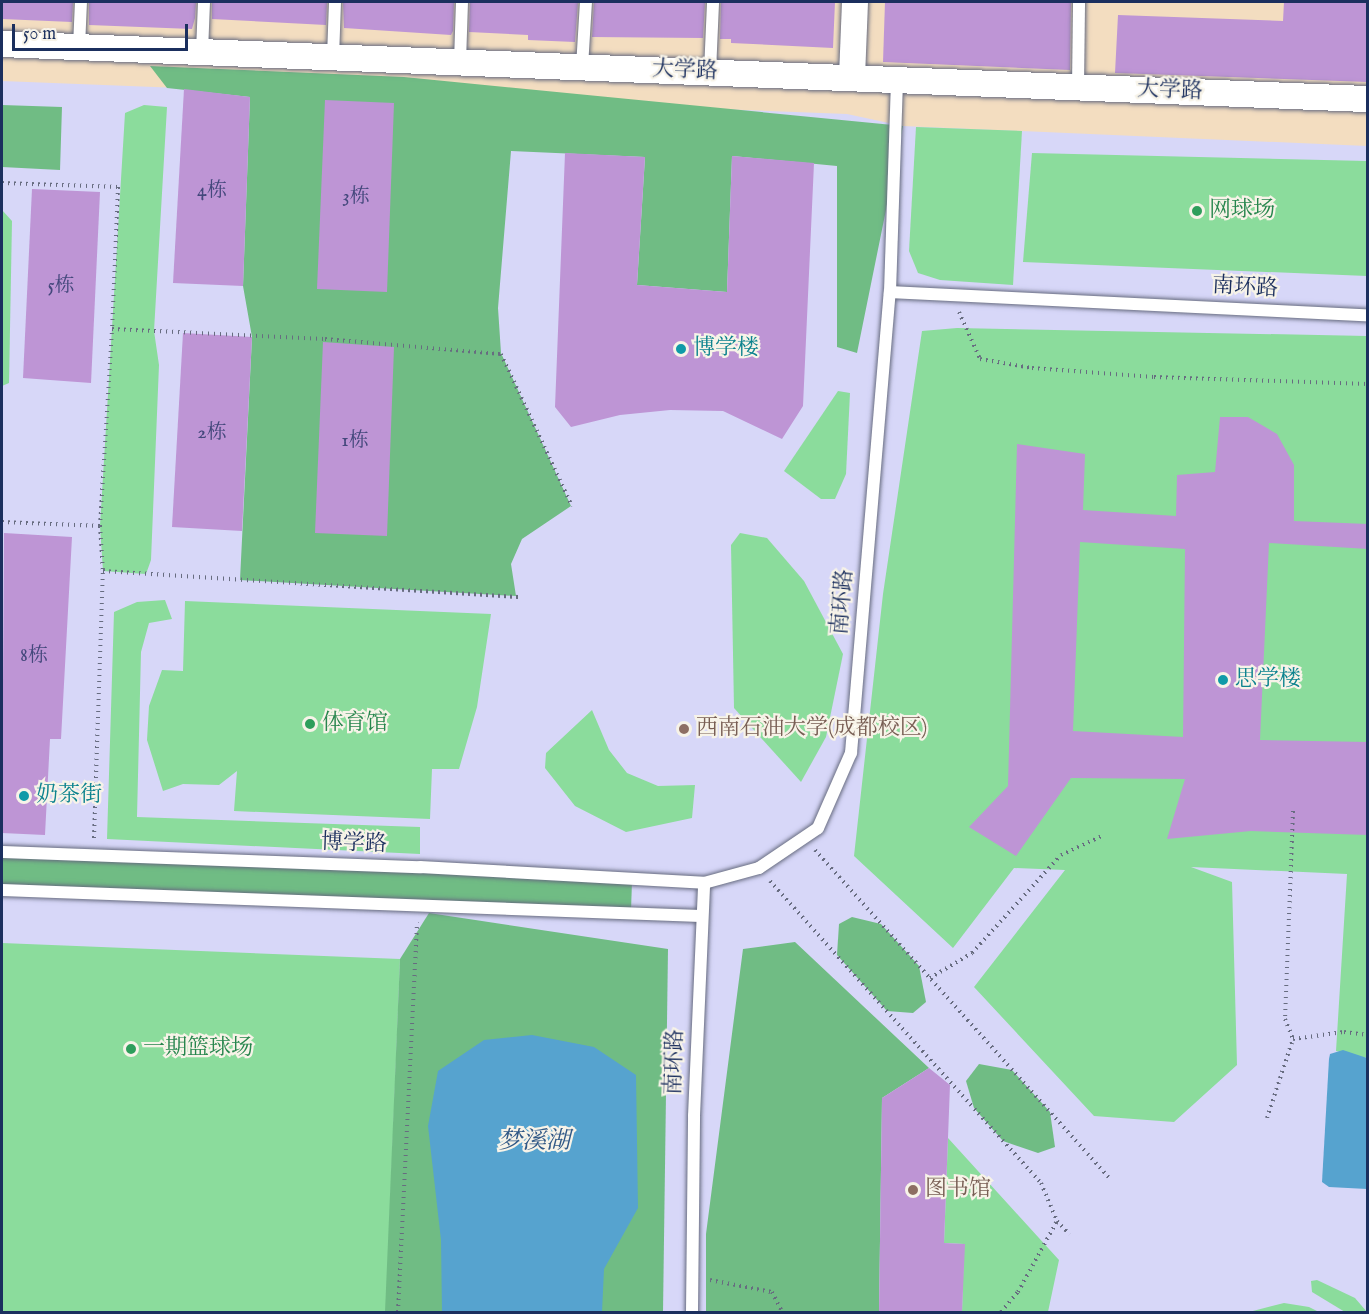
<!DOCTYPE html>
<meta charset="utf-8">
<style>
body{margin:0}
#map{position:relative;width:1369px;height:1314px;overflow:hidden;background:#f3ddc0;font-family:"IM FELL English","Noto Serif SC",serif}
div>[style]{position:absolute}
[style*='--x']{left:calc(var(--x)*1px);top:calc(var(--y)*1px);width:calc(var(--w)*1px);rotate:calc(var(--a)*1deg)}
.built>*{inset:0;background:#d7d7f8}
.green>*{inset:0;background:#8bdc9c}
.forest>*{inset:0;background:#70bc84}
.water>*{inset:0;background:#56a3cf}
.building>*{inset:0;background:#be95d5}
.path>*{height:4px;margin-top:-2px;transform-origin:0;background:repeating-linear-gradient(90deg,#676c80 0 1.5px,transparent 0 6px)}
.roads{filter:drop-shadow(0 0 2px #676c80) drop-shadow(0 0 2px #676c80)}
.service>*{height:12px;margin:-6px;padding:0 6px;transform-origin:6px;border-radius:6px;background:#fff}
.minor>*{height:26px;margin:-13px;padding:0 13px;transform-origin:13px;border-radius:13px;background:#fff}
.dots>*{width:16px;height:16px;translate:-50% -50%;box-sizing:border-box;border:3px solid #f7f3e8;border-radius:50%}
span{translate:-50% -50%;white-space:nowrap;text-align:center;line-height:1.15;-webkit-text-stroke:4.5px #f7f3e8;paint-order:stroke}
.number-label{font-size:20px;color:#44487c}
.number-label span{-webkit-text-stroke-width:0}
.street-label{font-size:22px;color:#1b2f5e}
.leisure-label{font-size:22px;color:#27864d}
.left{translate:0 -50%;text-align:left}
.culture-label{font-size:22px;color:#0d838f}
.education-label{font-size:22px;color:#785e54}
.water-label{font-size:24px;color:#305886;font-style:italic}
.frame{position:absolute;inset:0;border:3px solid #1b2f5e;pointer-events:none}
.scale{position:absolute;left:12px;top:24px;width:176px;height:27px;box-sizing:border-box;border:3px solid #1b2f5e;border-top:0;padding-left:8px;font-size:18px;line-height:21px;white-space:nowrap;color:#1b2f5e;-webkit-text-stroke:4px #f7f3e8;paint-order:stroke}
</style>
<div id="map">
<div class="built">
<i style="clip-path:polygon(2px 81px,847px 114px,903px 126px,1367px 146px,1367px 1312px,2px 1312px)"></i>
</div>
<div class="green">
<i style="clip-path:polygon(144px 105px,167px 107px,154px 331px,159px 365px,151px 560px,146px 574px,103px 571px,100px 526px,125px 113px)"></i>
<i style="clip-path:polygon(916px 127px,1022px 131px,1013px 285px,940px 280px,918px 273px,909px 251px)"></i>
<i style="clip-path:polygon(1032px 153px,1367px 161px,1367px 276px,1023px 262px)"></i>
<i style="clip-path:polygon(2px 210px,12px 221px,9px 383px,2px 386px)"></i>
<i style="clip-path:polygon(957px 328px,1367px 336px,1367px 1058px,1336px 1051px,1347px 874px,1191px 867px,1232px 882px,1237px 1065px,1174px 1122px,1094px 1116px,974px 987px,1065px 870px,1014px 868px,953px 948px,854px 856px,883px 594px,922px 331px)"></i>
<i style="clip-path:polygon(838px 391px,850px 393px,846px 474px,835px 499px,821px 499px,784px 471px)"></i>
<i style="clip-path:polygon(740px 533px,767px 538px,804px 581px,843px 654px,826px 737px,801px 782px,734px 708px,731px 545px)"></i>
<i style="clip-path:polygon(165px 600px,172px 619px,149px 623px,141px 652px,137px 817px,420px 827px,420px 854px,107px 839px,114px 612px,137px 602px)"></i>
<i style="clip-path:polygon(185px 601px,491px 614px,477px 707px,459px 769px,432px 769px,430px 819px,234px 811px,237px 771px,219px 785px,183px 784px,163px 791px,147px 740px,149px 706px,162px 670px,183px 671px)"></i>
<i style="clip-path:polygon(592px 710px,609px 750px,627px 773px,658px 786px,695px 785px,692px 818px,626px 832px,575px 806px,545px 768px,546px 753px)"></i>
<i style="clip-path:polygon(2px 943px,400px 959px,386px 1312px,2px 1312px)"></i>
<i style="clip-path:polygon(948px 1138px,1059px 1260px,1048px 1312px,962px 1312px,964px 1244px,944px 1243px)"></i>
<i style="clip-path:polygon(1317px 1280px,1355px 1298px,1367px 1312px,1345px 1312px,1312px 1292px,1311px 1281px)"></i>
<i style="clip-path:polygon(1284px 1303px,1309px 1307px,1319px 1312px,1249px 1312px)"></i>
</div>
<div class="forest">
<i style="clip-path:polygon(150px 66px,404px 77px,903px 126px,857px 353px,837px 347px,837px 166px,732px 156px,727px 292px,637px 285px,645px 157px,511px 151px,498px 308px,501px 353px,571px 506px,522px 539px,511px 564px,516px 596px,240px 580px,252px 337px,243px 286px,250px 97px,167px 88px)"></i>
<i style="clip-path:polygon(2px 105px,62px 107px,60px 170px,2px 167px)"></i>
<i style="clip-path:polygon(2px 855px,632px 881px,631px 911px,2px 887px)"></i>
<i style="clip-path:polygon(429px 913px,668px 949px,663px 1312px,385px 1312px,400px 959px)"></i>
<i style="clip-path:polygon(852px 917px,881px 924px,919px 966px,926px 1002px,913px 1013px,887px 1011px,837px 955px,839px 924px)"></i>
<i style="clip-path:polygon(795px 942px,929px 1068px,882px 1098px,879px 1312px,706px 1312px,706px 1234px,743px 949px)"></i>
<i style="clip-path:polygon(979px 1064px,1012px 1070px,1050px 1112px,1055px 1147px,1038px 1153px,1003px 1141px,974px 1108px,966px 1081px)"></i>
</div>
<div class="water">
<i style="clip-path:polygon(532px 1035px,594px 1047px,636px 1075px,638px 1208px,604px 1269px,602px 1312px,442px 1312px,441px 1240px,428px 1126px,438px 1071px,484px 1040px)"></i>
<i style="clip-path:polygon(1343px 1050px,1367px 1058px,1367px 1189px,1329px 1187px,1322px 1182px,1329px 1059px,1330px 1054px)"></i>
</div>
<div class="building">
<i style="clip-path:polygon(2px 2px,73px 2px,72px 22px,2px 19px)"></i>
<i style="clip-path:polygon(89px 2px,196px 2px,195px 18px,192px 29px,89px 25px)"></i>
<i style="clip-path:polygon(212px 2px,327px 2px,326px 25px,212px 19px)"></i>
<i style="clip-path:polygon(343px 2px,454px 2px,453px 31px,451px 35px,344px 28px)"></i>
<i style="clip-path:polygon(470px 2px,578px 2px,575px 42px,528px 40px,528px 35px,469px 32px)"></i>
<i style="clip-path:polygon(594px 2px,705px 2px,703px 38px,592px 37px)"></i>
<i style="clip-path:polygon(721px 2px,835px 2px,833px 48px,731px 43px,731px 39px,720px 39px)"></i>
<i style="clip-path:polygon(885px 2px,1071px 2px,1070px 70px,883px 62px)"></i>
<i style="clip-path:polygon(1284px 2px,1368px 2px,1368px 82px,1115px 73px,1118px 15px,1283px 21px)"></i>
<i style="clip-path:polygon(184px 89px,250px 97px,243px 286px,173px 283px)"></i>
<i style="clip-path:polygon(325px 100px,394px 103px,387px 292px,317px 289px)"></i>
<i style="clip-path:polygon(565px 153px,645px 157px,637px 285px,727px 292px,732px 156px,814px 163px,803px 406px,782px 439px,723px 411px,670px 410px,620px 415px,571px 427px,555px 407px)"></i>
<i style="clip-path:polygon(32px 189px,100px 192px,91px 383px,23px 378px)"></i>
<i style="clip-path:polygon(183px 333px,252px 337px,242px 531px,172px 527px)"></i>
<i style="clip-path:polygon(323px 342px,394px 347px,387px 536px,315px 533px)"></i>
<i style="clip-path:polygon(evenodd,1220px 417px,1248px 417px,1277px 434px,1294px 465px,1294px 521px,1368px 524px,1368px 549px,1269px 543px,1260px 740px,1368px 742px,1368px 835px,1251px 831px,1167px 839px,1185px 779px,1071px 778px,1016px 856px,969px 827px,1008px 786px,1017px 444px,1085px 454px,1083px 510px,1176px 516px,1177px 475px,1215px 472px,1220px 417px,1080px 542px,1185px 549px,1183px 737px,1073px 731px,1080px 542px)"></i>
<i style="clip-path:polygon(4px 533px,72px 537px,61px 739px,50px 739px,45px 835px,2px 833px)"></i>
<i style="clip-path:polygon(929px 1068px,950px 1085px,944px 1243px,965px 1244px,962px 1312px,879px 1312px,882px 1098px)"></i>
</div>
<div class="path">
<i style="--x:2;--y:183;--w:116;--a:2"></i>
<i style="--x:118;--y:187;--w:142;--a:92.4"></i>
<i style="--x:959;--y:312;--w:51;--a:65.9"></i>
<i style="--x:980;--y:359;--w:53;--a:9.8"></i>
<i style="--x:1032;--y:368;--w:122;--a:4.2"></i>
<i style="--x:1154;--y:377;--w:214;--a:1.9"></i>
<i style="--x:2;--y:522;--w:98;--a:2.3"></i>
<i style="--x:100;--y:526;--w:45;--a:86.2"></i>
<i style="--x:100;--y:526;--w:197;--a:-86.5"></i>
<i style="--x:112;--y:329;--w:213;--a:2.7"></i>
<i style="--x:325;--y:339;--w:177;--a:4.9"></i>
<i style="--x:501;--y:354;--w:168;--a:65"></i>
<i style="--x:1293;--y:811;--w:208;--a:92.2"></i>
<i style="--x:1285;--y:1019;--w:22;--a:68"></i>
<i style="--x:1293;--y:1039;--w:51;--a:-7.8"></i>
<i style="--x:1344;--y:1032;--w:24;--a:7"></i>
<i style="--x:94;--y:838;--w:267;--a:-88.1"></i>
<i style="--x:103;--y:571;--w:416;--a:3.6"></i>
<i style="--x:815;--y:850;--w:443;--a:48.1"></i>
<i style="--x:770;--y:881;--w:406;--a:48.1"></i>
<i style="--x:1041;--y:1183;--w:41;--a:67.2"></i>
<i style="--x:1057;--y:1221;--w:18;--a:47"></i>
<i style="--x:930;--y:978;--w:49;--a:-30.8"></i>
<i style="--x:972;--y:953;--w:132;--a:-47.8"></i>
<i style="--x:1061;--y:855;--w:47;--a:-24.9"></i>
<i style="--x:1267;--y:1118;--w:83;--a:-71.8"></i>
<i style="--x:710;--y:1280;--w:63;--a:11"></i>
<i style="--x:772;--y:1292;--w:22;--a:63"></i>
<i style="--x:398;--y:1312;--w:390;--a:-87.2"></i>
<i style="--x:1001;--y:1312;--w:26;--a:-50"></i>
<i style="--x:1018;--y:1292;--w:81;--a:-61.2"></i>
</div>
<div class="roads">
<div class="service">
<i style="--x:79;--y:47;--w:45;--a:-87.5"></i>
<i style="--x:202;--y:52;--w:50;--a:-87.7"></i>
<i style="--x:333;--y:57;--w:55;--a:-87.9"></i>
<i style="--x:460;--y:62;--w:60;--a:-88.1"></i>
<i style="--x:582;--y:67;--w:65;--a:-86.5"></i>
<i style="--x:710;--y:72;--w:70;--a:-87.5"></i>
<i style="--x:1078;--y:87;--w:85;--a:-89.3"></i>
<i style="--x:890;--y:292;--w:212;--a:-88.1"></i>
<i style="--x:2;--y:852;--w:418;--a:2.1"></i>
<i style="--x:420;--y:867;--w:284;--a:3.2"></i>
<i style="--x:2;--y:890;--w:699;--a:2.13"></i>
<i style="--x:692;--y:1312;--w:196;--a:-89.4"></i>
<i style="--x:694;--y:1116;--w:233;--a:-87.5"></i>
<i style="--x:704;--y:883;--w:57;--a:-15.3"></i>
<i style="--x:759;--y:868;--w:71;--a:-34.1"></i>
<i style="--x:818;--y:828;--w:82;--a:-66.3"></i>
<i style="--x:851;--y:753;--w:463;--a:-85.2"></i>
<i style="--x:890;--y:292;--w:479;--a:2.8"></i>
</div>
<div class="minor">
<i style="--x:2;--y:44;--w:1367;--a:2.31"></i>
<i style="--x:852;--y:77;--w:75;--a:-87.7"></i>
</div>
</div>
<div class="dots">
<i style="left:1197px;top:211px;background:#2e9e5b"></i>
<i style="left:681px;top:349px;background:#0f9aa8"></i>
<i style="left:1223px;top:680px;background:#0f9aa8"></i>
<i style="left:310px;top:724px;background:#2e9e5b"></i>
<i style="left:684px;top:729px;background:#8d6e63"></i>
<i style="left:24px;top:796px;background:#0f9aa8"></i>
<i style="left:131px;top:1049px;background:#2e9e5b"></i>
<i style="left:913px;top:1190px;background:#8d6e63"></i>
</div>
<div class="number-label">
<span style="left:212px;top:190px">4栋</span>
<span style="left:356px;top:196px">3栋</span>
<span style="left:61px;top:285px">5栋</span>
<span style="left:212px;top:432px">2栋</span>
<span style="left:355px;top:440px">1栋</span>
<span style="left:34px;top:655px">8栋</span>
</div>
<div class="street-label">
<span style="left:685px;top:71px;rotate:2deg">大学路</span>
<span style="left:1170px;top:91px;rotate:2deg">大学路</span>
<span style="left:1245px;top:288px;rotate:3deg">南环路</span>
<span style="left:843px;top:602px;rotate:-85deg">南环路</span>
<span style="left:354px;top:844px;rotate:2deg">博学路</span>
<span style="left:675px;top:1062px;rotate:-88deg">南环路</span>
</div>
<div class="leisure-label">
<span class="left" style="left:1209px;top:211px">网球场</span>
<span class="left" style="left:322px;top:724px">体育馆</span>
<span class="left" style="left:143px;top:1049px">一期篮球场</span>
</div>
<div class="culture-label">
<span class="left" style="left:693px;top:349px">博学楼</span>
<span class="left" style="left:1235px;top:680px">思学楼</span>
<span class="left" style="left:36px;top:796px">奶茶街</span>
</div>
<div class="education-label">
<span class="left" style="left:696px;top:729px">西南石油大学(成都校区)</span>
<span class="left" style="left:925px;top:1190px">图书馆</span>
</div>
<div class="water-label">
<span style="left:534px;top:1142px">梦溪湖</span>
</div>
<div class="frame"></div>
<div class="scale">50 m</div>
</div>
